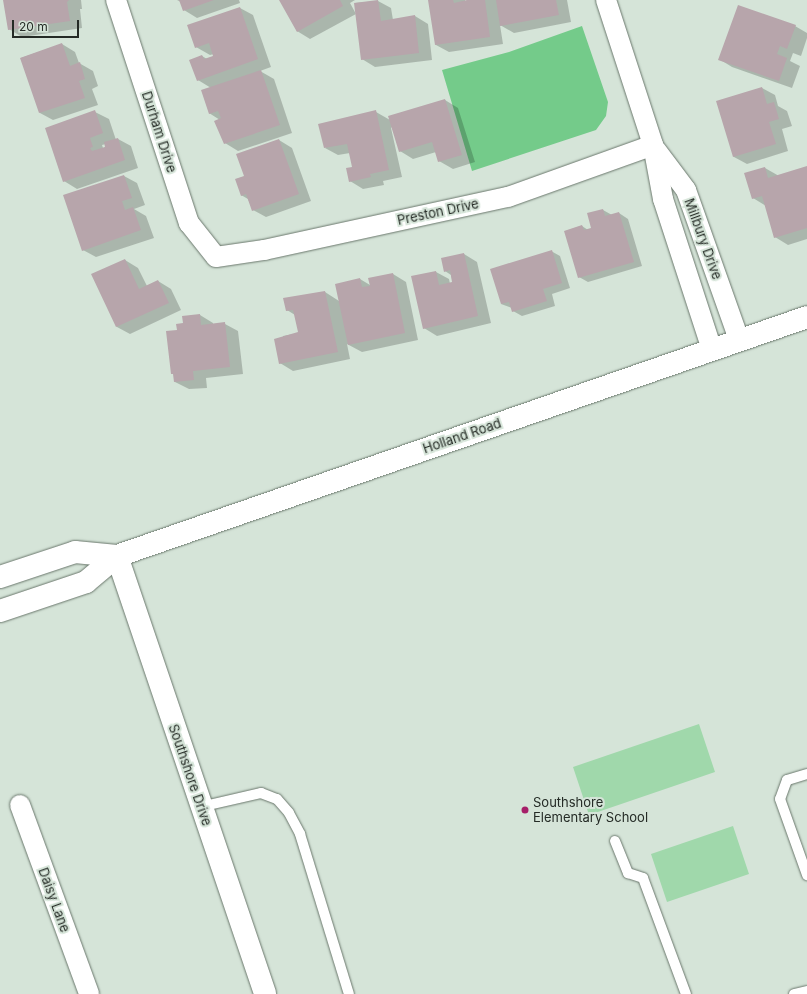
<!DOCTYPE html>
<style>
body{margin:0}
#map{position:relative;width:807px;height:994px;overflow:hidden;background:#d5e4d8;font-family:Inter,sans-serif}
div>[style]{position:absolute}
[style*='--x']{left:calc(var(--x)*1px);top:calc(var(--y)*1px);width:calc(var(--w)*1px);rotate:calc(var(--a)*1deg)}
.green>*{inset:0;background:#a0d8ab}
.water>*{inset:0;background:#74cb8a}
.shadow>*{inset:0;background:#0003}
.building>*{inset:0;background:#b7a5ab}
.roads{filter:drop-shadow(0 0 1px #6a776c) drop-shadow(0 0 1px #6a776c)}
.lane>*{height:10px;margin:-5px;padding:0 5px;transform-origin:5px;border-radius:5px;background:#fff}
.street>*{height:20px;margin:-10px;padding:0 10px;transform-origin:10px;border-radius:10px;background:#fff}
.secondary>*{height:22px;margin:-11px;padding:0 11px;transform-origin:11px;border-radius:11px;background:#fff}
.dots>*{width:11px;height:11px;translate:-50% -50%;box-sizing:border-box;border:2px solid #d5e4d8;border-radius:50%}
span{translate:-50% -50%;white-space:nowrap;text-align:center;line-height:1.15;-webkit-text-stroke:4px #d5e4d8;paint-order:stroke}
.street-label{font-size:13px;color:#252b26}
.poi-label{font-size:13px;color:#252b26}
.left{translate:0 -50%;text-align:left}
.scale{position:absolute;left:12px;top:20px;width:67px;height:18px;box-sizing:border-box;border:2px solid #252b26;border-top:0;padding-left:5px;font-size:12px;line-height:14px;white-space:nowrap;color:#252b26;-webkit-text-stroke:3px #d5e4d8;paint-order:stroke}
</style>
<div id="map">
<div class="green">
<i style="clip-path:polygon(699px 724px,715px 772px,589px 815px,573px 767px)"></i>
<i style="clip-path:polygon(733px 826px,749px 874px,667px 902px,651px 854px)"></i>
</div>
<div class="water">
<i style="clip-path:polygon(582px 26px,608px 102px,606px 116px,596px 130px,472px 171px,442px 70px,509px 52px)"></i>
</div>
<div class="shadow">
<i style="clip-path:polygon(4px 0,81px 0,82px 9px,80px 9px,82px 28px,22px 37px,9px 29px)"></i>
<i style="clip-path:polygon(177px 0,239px 0,240px 3px,197px 18px,184px 10px,181px 2px)"></i>
<i style="clip-path:polygon(280px 0,355px 0,350px 3px,356px 14px,310px 39px,297px 31px)"></i>
<i style="clip-path:polygon(429px 0,465px 0,465px 2px,468px 0,567px 0,571px 22px,514px 33px,500px 25px,503px 44px,449px 52px,436px 45px)"></i>
<i style="clip-path:polygon(378px 1px,391px 8px,393px 20px,415px 16px,428px 24px,432px 60px,375px 67px,362px 59px,355px 3px)"></i>
<i style="clip-path:polygon(240px 8px,253px 15px,271px 67px,260px 71px,274px 79px,292px 133px,238px 151px,225px 143px,220px 120px,209px 113px,211px 88px,198px 80px,202px 56px,207px 59px,215px 56px,214px 54px,210px 55px,196px 47px)"></i>
<i style="clip-path:polygon(795px 26px,807px 33px,807px 38px,801px 56px,793px 53px,790px 61px,800px 66px,792px 88px,732px 67px,719px 59px)"></i>
<i style="clip-path:polygon(62px 44px,75px 52px,79px 63px,93px 71px,98px 86px,92px 89px,98px 105px,53px 120px,40px 113px,21px 58px)"></i>
<i style="clip-path:polygon(762px 88px,775px 95px,778px 106px,787px 111px,792px 126px,782px 129px,788px 151px,747px 164px,734px 157px,717px 102px)"></i>
<i style="clip-path:polygon(445px 100px,458px 108px,475px 162px,453px 169px,439px 161px,436px 152px,413px 159px,400px 151px,392px 127px,391px 128px,402px 177px,383px 181px,384px 185px,363px 189px,350px 181px,353px 167px,350px 153px,338px 155px,325px 148px,376px 112px,390px 120px)"></i>
<i style="clip-path:polygon(evenodd,95px 112px,109px 119px,116px 140px,118px 139px,131px 146px,138px 168px,77px 189px,64px 181px,95px 112px,106px 144px,107px 147px,103px 148px,102px 145px,106px 144px)"></i>
<i style="clip-path:polygon(279px 140px,292px 148px,311px 201px,266px 217px,253px 210px,248px 199px,241px 195px,245px 176px)"></i>
<i style="clip-path:polygon(807px 167px,807px 239px,788px 245px,775px 237px,766px 206px,753px 198px,765px 168px,779px 176px)"></i>
<i style="clip-path:polygon(124px 176px,137px 183px,145px 205px,134px 209px,146px 216px,154px 238px,96px 257px,83px 250px)"></i>
<i style="clip-path:polygon(603px 210px,612px 215px,619px 213px,628px 219px,642px 266px,588px 282px,579px 277px,582px 226px,588px 230px,593px 228px)"></i>
<i style="clip-path:polygon(551px 251px,560px 256px,570px 288px,552px 294px,555px 306px,522px 316px,513px 311px,512px 308px,501px 304px)"></i>
<i style="clip-path:polygon(464px 254px,477px 262px,491px 323px,437px 336px,424px 328px,436px 272px,449px 279px,450px 284px,453px 283px,451px 275px,445px 271px)"></i>
<i style="clip-path:polygon(125px 260px,138px 268px,147px 286px,158px 281px,171px 289px,181px 310px,130px 334px,117px 327px,93px 275px)"></i>
<i style="clip-path:polygon(393px 274px,406px 282px,418px 340px,362px 352px,347px 344px,350px 359px,293px 371px,280px 363px,283px 336px,299px 333px,295px 315px,287px 310px,325px 292px,339px 301px,360px 279px,370px 285px)"></i>
<i style="clip-path:polygon(200px 315px,213px 323px,213px 325px,225px 324px,238px 331px,243px 374px,206px 378px,207px 388px,189px 389px,175px 382px,178px 331px,184px 324px)"></i>
</div>
<div class="building">
<i style="clip-path:polygon(3px 0,69px 0,67px 2px,70px 21px,8px 30px)"></i>
<i style="clip-path:polygon(179px 0,214px 0,183px 11px)"></i>
<i style="clip-path:polygon(279px 0,340px 0,343px 6px,297px 32px)"></i>
<i style="clip-path:polygon(378px 0,381px 21px,415px 15px,419px 53px,361px 60px,354px 3px)"></i>
<i style="clip-path:polygon(428px 0,453px 0,454px 3px,467px 0,485px 0,490px 37px,435px 45px)"></i>
<i style="clip-path:polygon(496px 0,556px 0,559px 15px,500px 26px)"></i>
<i style="clip-path:polygon(738px 5px,796px 25px,787px 49px,780px 46px,777px 54px,787px 58px,779px 81px,718px 60px)"></i>
<i style="clip-path:polygon(240px 7px,258px 59px,197px 81px,189px 60px,202px 55px,204px 59px,213px 56px,209px 43px,195px 48px,187px 25px)"></i>
<i style="clip-path:polygon(62px 43px,70px 66px,80px 62px,85px 79px,79px 81px,85px 98px,39px 113px,20px 58px)"></i>
<i style="clip-path:polygon(261px 70px,280px 125px,224px 144px,214px 121px,221px 118px,218px 111px,209px 114px,201px 90px)"></i>
<i style="clip-path:polygon(762px 87px,767px 104px,774px 102px,779px 119px,769px 122px,776px 144px,733px 157px,716px 101px)"></i>
<i style="clip-path:polygon(445px 99px,462px 155px,438px 162px,432px 142px,399px 152px,388px 116px)"></i>
<i style="clip-path:polygon(95px 110px,103px 133px,90px 138px,93px 147px,90px 148px,92px 151px,105px 147px,104px 142px,118px 138px,125px 160px,63px 182px,45px 128px)"></i>
<i style="clip-path:polygon(376px 110px,389px 170px,370px 174px,371px 177px,349px 182px,346px 168px,352px 167px,347px 144px,324px 148px,318px 124px)"></i>
<i style="clip-path:polygon(279px 139px,299px 194px,252px 211px,246px 194px,241px 196px,235px 179px,244px 176px,236px 154px)"></i>
<i style="clip-path:polygon(807px 166px,807px 228px,774px 238px,762px 196px,752px 199px,744px 173px,765px 167px,768px 178px)"></i>
<i style="clip-path:polygon(124px 175px,132px 198px,122px 201px,125px 210px,133px 207px,141px 230px,82px 251px,63px 195px)"></i>
<i style="clip-path:polygon(603px 209px,605px 216px,619px 212px,634px 262px,578px 278px,564px 231px,582px 225px,584px 230px,591px 228px,587px 213px)"></i>
<i style="clip-path:polygon(552px 250px,562px 283px,543px 289px,547px 301px,512px 312px,509px 302px,501px 304px,490px 269px)"></i>
<i style="clip-path:polygon(464px 253px,478px 316px,423px 329px,411px 276px,436px 271px,439px 285px,452px 282px,450px 270px,444px 272px,441px 258px)"></i>
<i style="clip-path:polygon(125px 259px,139px 289px,158px 280px,169px 303px,116px 327px,91px 274px)"></i>
<i style="clip-path:polygon(393px 273px,405px 333px,348px 345px,335px 284px,360px 278px,362px 287px,370px 286px,368px 278px)"></i>
<i style="clip-path:polygon(325px 291px,338px 352px,279px 364px,274px 339px,298px 332px,293px 310px,286px 311px,283px 298px)"></i>
<i style="clip-path:polygon(200px 314px,201px 325px,225px 322px,230px 367px,193px 371px,194px 380px,174px 382px,173px 374px,171px 374px,166px 331px,177px 330px,176px 324px,183px 323px,182px 316px)"></i>
</div>
<div class="roads">
<div class="lane">
<i style="--x:807;--y:774;--w:21;--a:163"></i>
<i style="--x:787;--y:780;--w:20;--a:110"></i>
<i style="--x:780;--y:799;--w:81;--a:70.4"></i>
<i style="--x:200;--y:807;--w:63;--a:-12.9"></i>
<i style="--x:261;--y:793;--w:17;--a:21"></i>
<i style="--x:277;--y:799;--w:18;--a:49"></i>
<i style="--x:289;--y:813;--w:24;--a:62"></i>
<i style="--x:300;--y:834;--w:167;--a:73"></i>
<i style="--x:615;--y:841;--w:35;--a:68"></i>
<i style="--x:628;--y:873;--w:16;--a:18"></i>
<i style="--x:643;--y:878;--w:124;--a:69.7"></i>
<i style="--x:794;--y:994;--w:13;--a:-13"></i>
</div>
<div class="street">
<i style="--x:116;--y:0;--w:235;--a:71.9"></i>
<i style="--x:189;--y:223;--w:43;--a:51.5"></i>
<i style="--x:216;--y:257;--w:49;--a:-8.3"></i>
<i style="--x:264;--y:250;--w:250;--a:-12.3"></i>
<i style="--x:508;--y:197;--w:154;--a:-19.7"></i>
<i style="--x:606;--y:0;--w:152;--a:72"></i>
<i style="--x:653;--y:145;--w:55;--a:79.5"></i>
<i style="--x:663;--y:199;--w:159;--a:72"></i>
<i style="--x:656;--y:150;--w:50;--a:53.1"></i>
<i style="--x:686;--y:190;--w:159;--a:70.5"></i>
<i style="--x:20;--y:805;--w:201;--a:69.9"></i>
</div>
<div class="secondary">
<i style="--x:117;--y:556;--w:462;--a:71.3"></i>
<i style="--x:0;--y:577;--w:79;--a:-18.4"></i>
<i style="--x:75;--y:552;--w:42;--a:5.4"></i>
<i style="--x:0;--y:611;--w:91;--a:-18.6"></i>
<i style="--x:86;--y:582;--w:40;--a:-40"></i>
<i style="--x:117;--y:556;--w:730;--a:-19.1"></i>
</div>
</div>
<div class="dots">
<i style="left:525px;top:810px;background:#a61f69"></i>
</div>
<div class="street-label">
<span style="left:159px;top:132px;rotate:72deg">Durham Drive</span>
<span style="left:438px;top:212px;rotate:-12deg">Preston Drive</span>
<span style="left:703px;top:239px;rotate:70deg">Millbury Drive</span>
<span style="left:462px;top:436px;rotate:-19deg">Holland Road</span>
<span style="left:190px;top:775px;rotate:71deg">Southshore Drive</span>
<span style="left:54px;top:900px;rotate:70deg">Daisy Lane</span>
</div>
<div class="poi-label">
<span class="left" style="left:533px;top:810px">Southshore<br>Elementary School</span>
</div>
<div class="scale">20 m</div>
</div>
